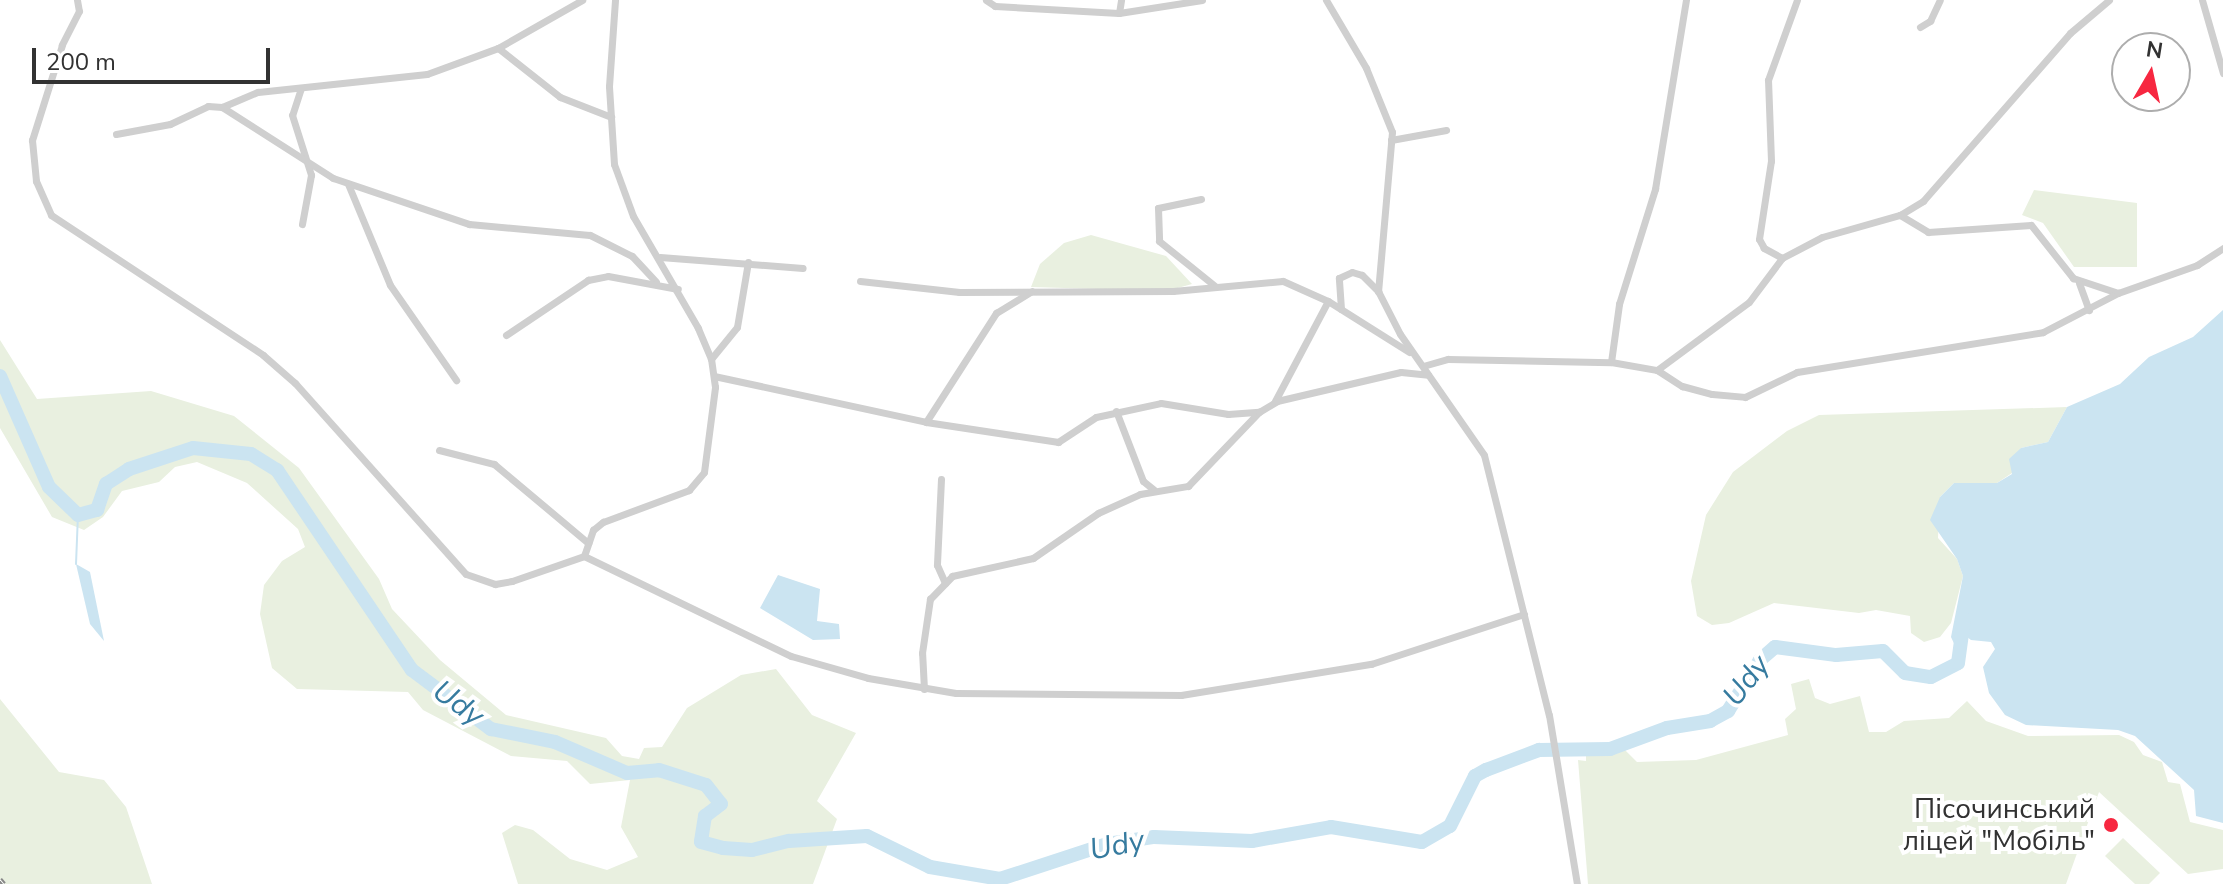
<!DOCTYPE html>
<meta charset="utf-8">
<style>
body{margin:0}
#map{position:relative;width:2223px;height:884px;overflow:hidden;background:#fff;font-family:"Nunito Sans",sans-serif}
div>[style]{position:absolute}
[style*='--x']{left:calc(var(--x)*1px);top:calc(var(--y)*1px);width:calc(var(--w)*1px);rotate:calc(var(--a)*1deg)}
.green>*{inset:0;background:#e9f0e0}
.water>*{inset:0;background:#cbe4f1}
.stream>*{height:2px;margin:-1px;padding:0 1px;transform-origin:1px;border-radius:1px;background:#cbe4f1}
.river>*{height:14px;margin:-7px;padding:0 7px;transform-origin:7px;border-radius:7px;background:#cbe4f1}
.street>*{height:7px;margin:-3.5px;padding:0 3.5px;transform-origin:3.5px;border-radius:3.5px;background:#cfcfcf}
.rail>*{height:5px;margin-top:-2.5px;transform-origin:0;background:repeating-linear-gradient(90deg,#fff 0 6px,#878787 0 12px);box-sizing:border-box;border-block:2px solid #878787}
.dots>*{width:22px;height:22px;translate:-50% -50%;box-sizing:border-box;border:4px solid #fff;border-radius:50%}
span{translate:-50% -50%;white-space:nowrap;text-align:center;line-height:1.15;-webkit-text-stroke:8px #fff;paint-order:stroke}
.poi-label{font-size:28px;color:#323232}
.right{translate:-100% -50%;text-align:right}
.water-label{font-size:30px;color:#367b9f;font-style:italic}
.north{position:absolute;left:2111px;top:32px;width:80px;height:80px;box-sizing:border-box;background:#fff;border:2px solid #adadad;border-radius:50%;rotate:9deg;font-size:22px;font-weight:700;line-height:32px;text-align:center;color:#323232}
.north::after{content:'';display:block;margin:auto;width:28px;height:36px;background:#f72740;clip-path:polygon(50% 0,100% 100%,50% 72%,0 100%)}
.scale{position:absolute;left:32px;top:48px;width:238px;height:36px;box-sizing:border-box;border:4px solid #323232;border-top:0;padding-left:10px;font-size:24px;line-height:28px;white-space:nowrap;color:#323232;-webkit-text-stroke:6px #fff;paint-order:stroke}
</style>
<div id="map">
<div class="green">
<i style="clip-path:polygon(2034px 190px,2137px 203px,2137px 267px,2074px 267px,2043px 223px,2022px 215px)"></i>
<i style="clip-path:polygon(1091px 235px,1166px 256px,1192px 284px,1167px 291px,1031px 287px,1040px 264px,1064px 243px)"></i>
<i style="clip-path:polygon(0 340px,37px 399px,151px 391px,234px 416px,299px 468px,379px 579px,392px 609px,440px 660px,506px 715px,606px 738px,622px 756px,639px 759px,644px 748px,662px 747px,687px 708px,741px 675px,776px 669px,812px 715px,856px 733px,817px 801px,837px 819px,813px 884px,518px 884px,502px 833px,515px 825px,533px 830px,570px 859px,607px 870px,638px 857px,621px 827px,630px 780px,590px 784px,567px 761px,511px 756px,423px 710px,408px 692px,297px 689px,272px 668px,260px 614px,264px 585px,282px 561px,305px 547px,298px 529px,247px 483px,197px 462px,175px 467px,159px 482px,122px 491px,103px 517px,84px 530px,52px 517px,0 428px)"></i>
<i style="clip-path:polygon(2067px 407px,2048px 442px,2021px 448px,2012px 473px,1997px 483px,1954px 483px,1940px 497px,1938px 538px,1957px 559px,1963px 576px,1951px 623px,1940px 637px,1924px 642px,1911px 633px,1910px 616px,1876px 610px,1859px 613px,1774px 603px,1729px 623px,1712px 625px,1697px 616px,1691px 581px,1706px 515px,1733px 472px,1787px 431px,1819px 415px)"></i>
<i style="clip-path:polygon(1809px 679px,1815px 698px,1830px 704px,1860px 696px,1869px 732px,1886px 732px,1904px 721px,1949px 718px,1967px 701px,1986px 721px,2028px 736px,2119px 735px,2134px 742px,2143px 755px,2162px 762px,2168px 782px,2180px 784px,2190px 822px,2223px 830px,2223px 869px,2188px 874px,2099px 792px,2066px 884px,1588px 884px,1578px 760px,1586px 761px,1586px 753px,1623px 748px,1637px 762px,1696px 760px,1788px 735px,1785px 719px,1796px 709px,1791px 684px)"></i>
<i style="clip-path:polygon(0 699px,59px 772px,104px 780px,126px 807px,152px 884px,0 884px)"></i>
<i style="clip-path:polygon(2123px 838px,2160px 873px,2149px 884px,2135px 884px,2105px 856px)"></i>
</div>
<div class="water">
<i style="clip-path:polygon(2223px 310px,2223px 823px,2196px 816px,2194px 790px,2135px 736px,2118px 730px,2026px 725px,2005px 715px,1989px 693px,1983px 667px,1995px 649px,1991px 642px,1971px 640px,1962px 633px,1958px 652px,1951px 637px,1963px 576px,1957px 559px,1930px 520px,1940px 497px,1954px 483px,1997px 483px,2012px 474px,2009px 459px,2021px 448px,2048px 442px,2067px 407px,2120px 384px,2149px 357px,2193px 337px)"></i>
<i style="clip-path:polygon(76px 564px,90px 572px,104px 641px,90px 624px)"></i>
<i style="clip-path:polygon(778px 575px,820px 589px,817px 621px,839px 624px,840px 639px,813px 640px,760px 608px)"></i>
</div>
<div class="stream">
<i style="--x:76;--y:564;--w:49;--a:-87.7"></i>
</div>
<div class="river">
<i style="--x:0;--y:376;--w:121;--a:66.2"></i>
<i style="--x:49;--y:487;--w:40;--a:44"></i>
<i style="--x:78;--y:515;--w:20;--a:-15"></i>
<i style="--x:97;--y:510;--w:28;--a:-71"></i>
<i style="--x:106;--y:484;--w:27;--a:-33"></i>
<i style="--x:129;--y:469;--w:67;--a:-18.2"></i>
<i style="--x:193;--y:448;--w:58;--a:5.9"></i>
<i style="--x:251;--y:454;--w:31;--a:32"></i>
<i style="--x:277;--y:470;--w:241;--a:56"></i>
<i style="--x:412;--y:670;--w:99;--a:36.8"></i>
<i style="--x:491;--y:729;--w:65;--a:11.5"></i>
<i style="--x:555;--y:742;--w:78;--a:23.3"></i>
<i style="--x:627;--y:773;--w:32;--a:-5"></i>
<i style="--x:659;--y:770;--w:49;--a:17.7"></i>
<i style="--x:706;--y:785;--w:24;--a:52"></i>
<i style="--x:721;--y:804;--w:20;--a:143"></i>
<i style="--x:705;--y:816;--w:26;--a:99"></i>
<i style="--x:701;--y:842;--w:23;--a:15"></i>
<i style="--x:723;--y:848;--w:29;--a:4"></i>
<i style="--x:752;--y:850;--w:38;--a:-14"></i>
<i style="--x:789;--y:841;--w:78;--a:-3.7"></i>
<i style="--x:867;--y:836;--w:70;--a:26.2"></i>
<i style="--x:930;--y:867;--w:71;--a:9.7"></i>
<i style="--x:1000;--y:879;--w:113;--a:-18.1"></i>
<i style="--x:1107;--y:844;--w:48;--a:-8.5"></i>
<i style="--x:1154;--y:837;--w:98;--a:2.3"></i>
<i style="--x:1252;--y:841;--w:80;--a:-10"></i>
<i style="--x:1331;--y:827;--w:92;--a:9.4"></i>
<i style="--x:1422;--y:842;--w:32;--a:-30"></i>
<i style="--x:1450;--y:826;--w:56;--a:-63.4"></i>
<i style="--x:1475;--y:776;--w:13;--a:-29"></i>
<i style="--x:1486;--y:770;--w:57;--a:-20.7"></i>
<i style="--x:1539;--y:750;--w:71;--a:-0.8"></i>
<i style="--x:1610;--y:749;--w:61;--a:-20.2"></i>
<i style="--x:1667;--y:728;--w:44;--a:-9.2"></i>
<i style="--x:1710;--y:721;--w:21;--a:-29"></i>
<i style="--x:1728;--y:711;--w:60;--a:-57.9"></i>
<i style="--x:1760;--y:660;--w:20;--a:-41"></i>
<i style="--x:1775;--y:647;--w:62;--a:7.5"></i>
<i style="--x:1836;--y:655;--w:47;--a:-4.9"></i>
<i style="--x:1883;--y:651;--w:31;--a:45"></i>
<i style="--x:1905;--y:673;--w:26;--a:9"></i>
<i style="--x:1931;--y:677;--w:30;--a:-27"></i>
<i style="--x:1958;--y:663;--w:44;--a:-82.2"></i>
</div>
<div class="street">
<i style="--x:77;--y:0;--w:11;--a:80"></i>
<i style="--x:79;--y:11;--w:38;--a:117"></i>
<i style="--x:62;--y:45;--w:100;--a:107.5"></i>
<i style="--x:32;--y:140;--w:41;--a:84.4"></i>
<i style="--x:36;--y:181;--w:37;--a:66"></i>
<i style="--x:51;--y:215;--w:254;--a:33.4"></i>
<i style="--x:263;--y:355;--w:43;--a:41.2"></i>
<i style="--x:295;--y:383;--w:256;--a:48.2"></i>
<i style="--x:466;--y:574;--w:31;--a:19"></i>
<i style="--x:495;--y:584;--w:17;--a:-10"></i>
<i style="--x:512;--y:581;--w:76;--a:-19.1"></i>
<i style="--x:584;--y:556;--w:230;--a:25.8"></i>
<i style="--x:791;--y:656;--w:80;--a:15.9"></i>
<i style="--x:868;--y:678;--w:89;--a:9.7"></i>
<i style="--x:956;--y:693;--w:225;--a:0.5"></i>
<i style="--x:1181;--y:695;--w:193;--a:-9.3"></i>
<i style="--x:1371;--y:664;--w:161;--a:-18.1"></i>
<i style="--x:986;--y:0;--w:11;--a:34"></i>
<i style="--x:995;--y:6;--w:124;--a:3.2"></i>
<i style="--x:1119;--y:13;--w:84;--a:-8.9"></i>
<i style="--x:1326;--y:0;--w:79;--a:59.5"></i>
<i style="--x:1366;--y:68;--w:69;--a:67.9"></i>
<i style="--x:1392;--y:132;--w:160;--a:95"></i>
<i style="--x:2202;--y:0;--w:76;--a:74"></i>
<i style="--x:1119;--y:13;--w:13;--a:-81"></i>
<i style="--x:1920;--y:27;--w:12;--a:-31"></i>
<i style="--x:1930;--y:21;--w:23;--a:-65"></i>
<i style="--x:498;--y:48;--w:79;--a:38.3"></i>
<i style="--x:560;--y:97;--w:55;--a:21.4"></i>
<i style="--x:301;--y:88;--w:28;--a:108"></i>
<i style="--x:292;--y:115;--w:63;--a:72.4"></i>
<i style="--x:311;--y:175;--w:50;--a:100.4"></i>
<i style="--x:222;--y:107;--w:39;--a:-23"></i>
<i style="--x:258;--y:92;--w:170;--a:-6.1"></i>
<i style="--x:427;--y:74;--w:76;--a:-20.1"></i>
<i style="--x:498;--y:48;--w:97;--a:-29.7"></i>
<i style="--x:116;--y:134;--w:55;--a:-10.5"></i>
<i style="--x:170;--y:124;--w:42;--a:-25.3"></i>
<i style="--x:208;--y:106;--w:14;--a:4"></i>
<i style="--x:222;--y:107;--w:132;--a:32.6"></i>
<i style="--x:333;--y:178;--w:144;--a:18.7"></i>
<i style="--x:469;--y:224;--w:121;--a:5.2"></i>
<i style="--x:590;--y:235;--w:47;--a:26.6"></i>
<i style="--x:632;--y:256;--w:35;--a:47"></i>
<i style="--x:1391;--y:140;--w:56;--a:-10.3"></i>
<i style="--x:348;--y:184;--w:109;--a:67.4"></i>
<i style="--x:390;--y:285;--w:116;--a:55.2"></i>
<i style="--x:1201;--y:199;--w:44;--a:168.2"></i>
<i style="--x:1158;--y:208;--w:33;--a:88"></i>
<i style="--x:1159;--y:241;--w:72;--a:38.8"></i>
<i style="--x:1900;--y:215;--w:33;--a:31"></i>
<i style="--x:1928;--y:232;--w:103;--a:-3.9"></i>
<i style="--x:2031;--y:225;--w:68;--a:51.6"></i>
<i style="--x:2073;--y:278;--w:47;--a:18.4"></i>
<i style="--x:660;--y:257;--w:143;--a:4.4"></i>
<i style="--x:1782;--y:258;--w:21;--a:-151"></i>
<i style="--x:1764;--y:248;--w:10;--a:-119"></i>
<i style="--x:1759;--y:239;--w:79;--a:-81.3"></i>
<i style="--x:1771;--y:161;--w:81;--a:-92.1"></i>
<i style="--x:1768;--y:80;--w:85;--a:-70.1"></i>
<i style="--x:860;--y:281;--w:100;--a:6.3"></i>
<i style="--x:959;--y:292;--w:214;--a:-0.3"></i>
<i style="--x:1173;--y:291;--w:110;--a:-5.2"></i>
<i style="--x:1283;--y:281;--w:49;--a:24"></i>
<i style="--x:1328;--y:301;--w:96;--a:32.2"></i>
<i style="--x:2079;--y:283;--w:29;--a:70"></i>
<i style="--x:1341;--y:309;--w:31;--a:-94"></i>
<i style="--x:1339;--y:278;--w:14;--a:-25"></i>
<i style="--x:1352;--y:272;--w:10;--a:17"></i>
<i style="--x:1362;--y:275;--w:23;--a:45"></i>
<i style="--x:1378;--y:291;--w:48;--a:62.9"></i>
<i style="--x:1400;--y:334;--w:147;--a:55.2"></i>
<i style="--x:1484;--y:455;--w:268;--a:76"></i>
<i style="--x:1549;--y:715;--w:171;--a:80.6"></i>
<i style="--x:506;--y:335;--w:99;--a:-33.9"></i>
<i style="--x:588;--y:280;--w:20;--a:-11"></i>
<i style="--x:608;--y:276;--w:71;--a:10.5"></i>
<i style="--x:711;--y:359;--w:41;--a:-50.9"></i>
<i style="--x:737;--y:327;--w:66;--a:-80.4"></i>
<i style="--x:1611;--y:362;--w:59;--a:-82.1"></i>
<i style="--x:1619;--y:304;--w:121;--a:-72.6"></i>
<i style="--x:1655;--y:189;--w:192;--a:-80.7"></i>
<i style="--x:1423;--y:366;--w:26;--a:-16"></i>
<i style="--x:1448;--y:359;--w:163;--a:1.1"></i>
<i style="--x:1611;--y:362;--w:47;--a:9.9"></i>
<i style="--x:1657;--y:370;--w:30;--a:33"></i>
<i style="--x:1682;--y:386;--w:31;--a:15"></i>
<i style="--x:1712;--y:394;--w:33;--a:5"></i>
<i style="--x:1745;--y:397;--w:58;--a:-25.7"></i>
<i style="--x:1797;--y:372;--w:249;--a:-9.2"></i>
<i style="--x:2043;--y:332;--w:85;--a:-27.5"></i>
<i style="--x:2118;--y:293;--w:84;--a:-19.5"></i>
<i style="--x:2197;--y:265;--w:31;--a:-33"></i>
<i style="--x:1657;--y:370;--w:114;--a:-36.5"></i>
<i style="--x:1749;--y:302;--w:55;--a:-53.1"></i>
<i style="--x:1782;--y:258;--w:45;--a:-27.7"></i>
<i style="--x:1822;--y:237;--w:81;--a:-15.8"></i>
<i style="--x:1900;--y:215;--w:27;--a:-31"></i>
<i style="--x:1923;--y:201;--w:223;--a:-48.8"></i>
<i style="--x:2070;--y:33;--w:51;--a:-40.2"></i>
<i style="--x:714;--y:376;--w:217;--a:12.2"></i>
<i style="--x:926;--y:422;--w:134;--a:8.6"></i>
<i style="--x:1058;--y:442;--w:45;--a:-33.3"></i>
<i style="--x:1096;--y:417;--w:66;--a:-12.2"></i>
<i style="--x:1161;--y:403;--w:68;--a:9.3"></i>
<i style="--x:1228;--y:414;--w:31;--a:-4"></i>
<i style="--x:1275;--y:401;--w:113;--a:-62.1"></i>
<i style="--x:1116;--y:411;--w:75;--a:68.9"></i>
<i style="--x:1143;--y:481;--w:14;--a:39"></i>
<i style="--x:926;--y:422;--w:130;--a:-57.3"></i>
<i style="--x:996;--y:313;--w:42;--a:-31.4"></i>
<i style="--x:439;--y:450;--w:57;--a:14.3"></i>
<i style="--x:494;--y:464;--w:123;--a:40"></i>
<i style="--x:941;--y:479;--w:86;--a:92.7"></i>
<i style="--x:937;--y:565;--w:20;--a:66"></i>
<i style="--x:584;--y:556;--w:28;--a:-71"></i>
<i style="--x:593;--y:530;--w:13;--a:-39"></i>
<i style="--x:603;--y:522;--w:92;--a:-20.4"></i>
<i style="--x:689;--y:490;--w:23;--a:-50"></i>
<i style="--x:704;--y:472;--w:86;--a:-82.6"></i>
<i style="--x:715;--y:387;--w:28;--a:-98"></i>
<i style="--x:711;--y:359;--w:34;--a:-113"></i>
<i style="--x:698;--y:328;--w:129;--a:-120.1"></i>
<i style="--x:633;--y:216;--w:55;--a:-110.1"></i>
<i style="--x:614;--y:164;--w:78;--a:-93.7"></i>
<i style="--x:609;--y:86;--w:86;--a:-86"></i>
<i style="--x:924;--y:689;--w:36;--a:-93"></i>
<i style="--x:922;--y:653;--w:55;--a:-81.6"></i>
<i style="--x:930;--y:599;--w:32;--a:-46"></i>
<i style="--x:952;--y:576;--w:83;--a:-12.5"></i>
<i style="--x:1033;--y:558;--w:79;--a:-34.7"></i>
<i style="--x:1098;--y:513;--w:46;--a:-24.3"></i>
<i style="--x:1140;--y:494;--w:49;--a:-9.5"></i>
<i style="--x:1188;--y:486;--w:103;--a:-46.2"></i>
<i style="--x:1259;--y:412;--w:21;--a:-31"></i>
<i style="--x:1277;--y:401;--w:127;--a:-13.2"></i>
<i style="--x:1401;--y:372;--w:27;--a:6"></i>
</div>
<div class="rail">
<i style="--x:0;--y:879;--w:6;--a:51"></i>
</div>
<div class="dots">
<i style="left:2111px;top:825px;background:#f72740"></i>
</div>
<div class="poi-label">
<span class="right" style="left:2095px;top:825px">Пісочинський<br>ліцей "Мобіль"</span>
</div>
<div class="water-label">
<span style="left:1747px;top:681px;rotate:-52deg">Udy</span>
<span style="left:458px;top:704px;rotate:36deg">Udy</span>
<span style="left:1117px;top:846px;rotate:-11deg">Udy</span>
</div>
<div class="north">N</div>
<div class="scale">200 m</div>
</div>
